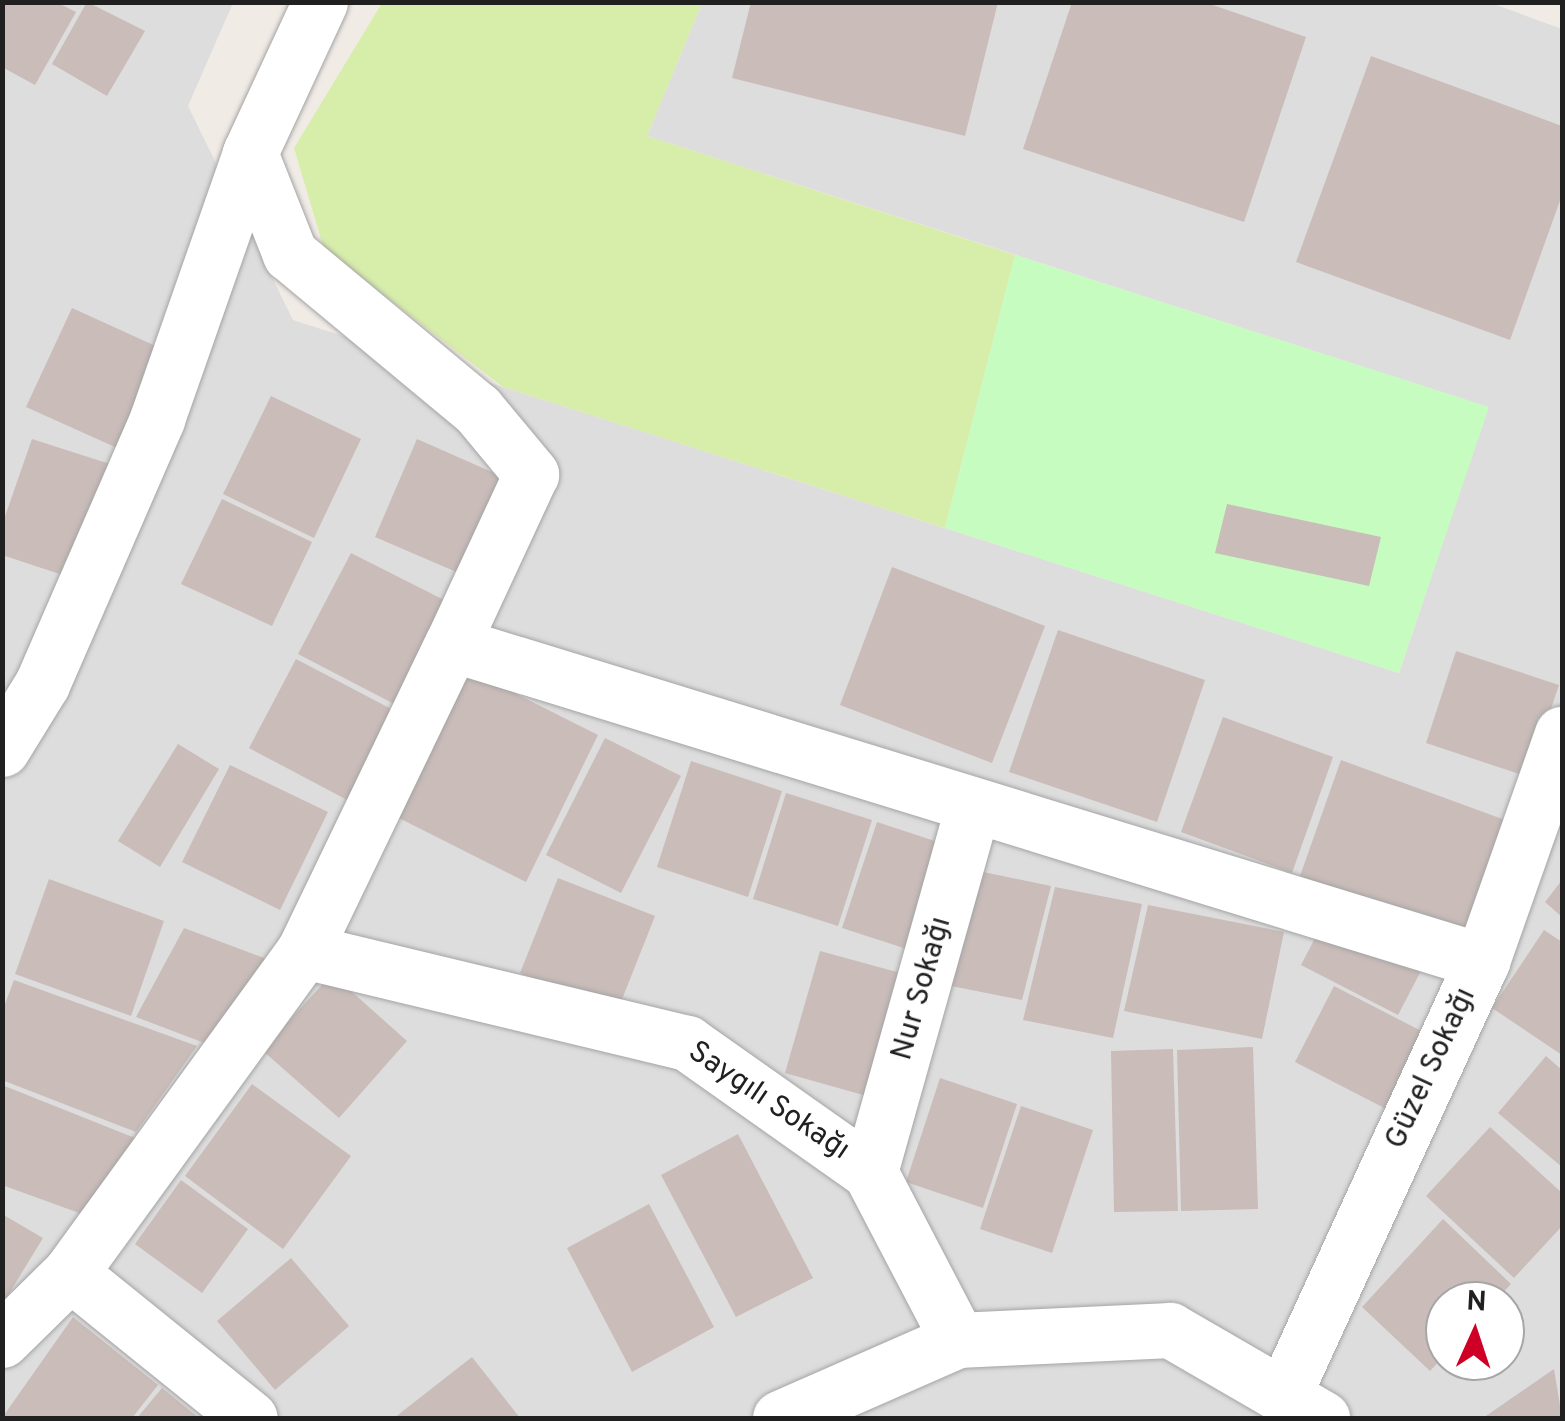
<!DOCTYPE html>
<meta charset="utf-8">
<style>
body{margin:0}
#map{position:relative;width:1565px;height:1421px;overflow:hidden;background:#f1ebe6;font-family:Overpass,sans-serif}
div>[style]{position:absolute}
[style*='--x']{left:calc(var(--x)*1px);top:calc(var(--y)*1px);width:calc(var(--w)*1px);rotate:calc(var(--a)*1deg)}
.residential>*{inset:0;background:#dedddd}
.grass>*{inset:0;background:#d7edaa}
.park>*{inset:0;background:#c7fcc1}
.building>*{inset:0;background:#c9bcb9}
.roads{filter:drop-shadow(0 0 2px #a4a4a4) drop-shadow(0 0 2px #a4a4a4)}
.minor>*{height:55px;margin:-27.5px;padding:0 27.5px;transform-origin:27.5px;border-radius:27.5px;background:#fff}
span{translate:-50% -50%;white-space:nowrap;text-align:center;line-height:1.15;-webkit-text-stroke:10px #fff;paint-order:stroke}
.street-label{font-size:30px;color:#202020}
.frame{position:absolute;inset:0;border:5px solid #202020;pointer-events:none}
.north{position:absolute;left:1425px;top:1281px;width:100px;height:100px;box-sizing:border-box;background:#fff;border:2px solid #a6a6a6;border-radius:50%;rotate:3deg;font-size:28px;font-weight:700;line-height:40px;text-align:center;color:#202020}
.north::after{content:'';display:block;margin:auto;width:35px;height:45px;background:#cf0025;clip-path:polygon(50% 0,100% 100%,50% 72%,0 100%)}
</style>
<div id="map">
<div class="residential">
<i style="clip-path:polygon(evenodd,1488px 2px,1562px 29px,1562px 1418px,3px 1418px,3px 3px,233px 3px,188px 106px,293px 320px,1399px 673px,1488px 407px,647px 136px,702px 3px,1488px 2px,1445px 1301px,1505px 1301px,1505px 1361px,1445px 1361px,1445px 1301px)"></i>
</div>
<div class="grass">
<i style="clip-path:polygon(382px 3px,702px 3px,647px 136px,1015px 255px,945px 528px,503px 387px,324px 249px,294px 148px)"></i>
</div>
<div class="park">
<i style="clip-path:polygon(1015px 255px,1489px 407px,1399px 673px,945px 528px)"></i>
</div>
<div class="building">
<i style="clip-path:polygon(2px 2px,56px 2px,76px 12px,35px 85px,2px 67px)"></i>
<i style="clip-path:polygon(87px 2px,145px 31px,107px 96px,52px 64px)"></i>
<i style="clip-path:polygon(751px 2px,998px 2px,965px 136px,732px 78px)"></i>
<i style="clip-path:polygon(1072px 2px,1204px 2px,1306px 37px,1244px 222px,1023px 149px)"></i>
<i style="clip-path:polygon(1371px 56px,1562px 126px,1562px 195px,1510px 340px,1296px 262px)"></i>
<i style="clip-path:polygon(72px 308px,171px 353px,126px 452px,26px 407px)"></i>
<i style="clip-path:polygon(271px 396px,361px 439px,314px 538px,223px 494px)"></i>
<i style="clip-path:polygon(32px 439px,116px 466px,78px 580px,2px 555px,2px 525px)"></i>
<i style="clip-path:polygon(417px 439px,517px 483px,475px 580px,375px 537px)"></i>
<i style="clip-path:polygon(222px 499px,312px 542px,272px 626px,181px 584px)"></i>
<i style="clip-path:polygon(1227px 504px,1381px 537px,1369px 586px,1215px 553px)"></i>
<i style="clip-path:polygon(351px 553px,454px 605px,400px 707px,298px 654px)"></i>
<i style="clip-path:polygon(892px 567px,1045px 626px,992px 763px,840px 705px)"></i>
<i style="clip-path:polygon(1058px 630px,1205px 680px,1157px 822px,1009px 772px)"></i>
<i style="clip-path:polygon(1456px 651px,1559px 685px,1528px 777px,1426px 743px)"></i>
<i style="clip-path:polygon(296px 659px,397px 712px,351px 802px,249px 748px)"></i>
<i style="clip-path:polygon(467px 669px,598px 735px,526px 882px,395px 816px)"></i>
<i style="clip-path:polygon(1223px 717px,1333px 757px,1292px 873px,1181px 832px)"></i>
<i style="clip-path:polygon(605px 738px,681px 776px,621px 893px,546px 855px)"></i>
<i style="clip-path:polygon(178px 744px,219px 769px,160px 867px,118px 841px)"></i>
<i style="clip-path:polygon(1341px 760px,1516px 824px,1474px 939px,1300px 876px)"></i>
<i style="clip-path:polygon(691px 761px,782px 791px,748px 897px,657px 867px)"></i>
<i style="clip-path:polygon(230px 765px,328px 812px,280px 910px,182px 862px)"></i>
<i style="clip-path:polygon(786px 793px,872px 820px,838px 926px,753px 899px)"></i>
<i style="clip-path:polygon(877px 822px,950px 846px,916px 952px,842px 928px)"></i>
<i style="clip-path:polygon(969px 869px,1051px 886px,1022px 1000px,946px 985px)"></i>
<i style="clip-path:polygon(558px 878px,655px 916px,617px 1012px,520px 973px)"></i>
<i style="clip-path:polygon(49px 879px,164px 921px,131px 1016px,15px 974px)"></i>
<i style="clip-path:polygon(1562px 880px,1562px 917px,1545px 902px)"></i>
<i style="clip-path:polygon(1055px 887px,1142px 904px,1113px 1038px,1023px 1020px)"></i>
<i style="clip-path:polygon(1148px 905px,1284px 932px,1262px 1039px,1124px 1011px)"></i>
<i style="clip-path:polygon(1325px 919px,1422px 969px,1398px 1015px,1301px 965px)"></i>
<i style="clip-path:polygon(184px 928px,267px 959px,215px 1047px,136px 1017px)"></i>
<i style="clip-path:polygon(1544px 930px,1562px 942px,1562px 1055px,1492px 1008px)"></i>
<i style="clip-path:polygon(820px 951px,915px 977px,881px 1100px,785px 1073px)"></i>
<i style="clip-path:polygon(332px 974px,407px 1041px,339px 1118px,262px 1050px)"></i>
<i style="clip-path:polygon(14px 980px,197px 1046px,136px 1132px,2px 1080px,2px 1012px)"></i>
<i style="clip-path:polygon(1334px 986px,1431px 1036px,1392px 1112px,1295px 1062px)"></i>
<i style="clip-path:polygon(1253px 1047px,1258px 1209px,1181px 1211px,1177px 1050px)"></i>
<i style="clip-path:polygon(1173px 1049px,1178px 1211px,1114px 1212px,1111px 1051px)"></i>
<i style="clip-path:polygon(1546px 1056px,1562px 1070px,1562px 1167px,1498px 1113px)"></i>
<i style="clip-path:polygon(940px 1078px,1017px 1104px,983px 1208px,906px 1182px)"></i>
<i style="clip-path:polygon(252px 1084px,351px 1156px,283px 1249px,185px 1176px)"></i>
<i style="clip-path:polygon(2px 1085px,135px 1138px,82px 1214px,2px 1185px)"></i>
<i style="clip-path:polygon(1021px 1106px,1093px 1130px,1052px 1253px,980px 1229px)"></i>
<i style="clip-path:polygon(1490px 1127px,1562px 1193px,1562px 1226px,1514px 1278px,1426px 1196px)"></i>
<i style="clip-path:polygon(738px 1134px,813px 1278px,736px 1317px,661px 1175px)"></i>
<i style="clip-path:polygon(181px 1180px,248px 1229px,202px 1293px,135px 1244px)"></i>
<i style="clip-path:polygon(649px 1204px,714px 1327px,632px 1372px,567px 1248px)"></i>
<i style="clip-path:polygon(2px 1214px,43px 1238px,2px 1305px)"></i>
<i style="clip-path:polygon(1443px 1219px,1511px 1284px,1495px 1301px,1445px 1301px,1445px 1355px,1430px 1371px,1362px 1307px)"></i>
<i style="clip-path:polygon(291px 1258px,349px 1326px,275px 1390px,217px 1321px)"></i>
<i style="clip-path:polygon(73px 1317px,158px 1385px,132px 1418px,2px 1418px)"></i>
<i style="clip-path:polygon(472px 1357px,520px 1418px,394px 1418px)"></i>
<i style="clip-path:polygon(1554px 1369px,1562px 1418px,1483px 1418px)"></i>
<i style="clip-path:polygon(162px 1388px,199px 1418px,137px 1418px)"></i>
</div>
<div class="roads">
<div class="minor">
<i style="--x:320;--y:2;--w:166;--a:114.9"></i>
<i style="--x:250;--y:153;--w:109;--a:68.4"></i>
<i style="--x:290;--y:254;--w:243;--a:39.7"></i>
<i style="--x:477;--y:409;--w:85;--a:50.3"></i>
<i style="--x:531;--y:474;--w:187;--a:114.9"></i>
<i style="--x:2;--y:749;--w:76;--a:-58.4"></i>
<i style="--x:42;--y:684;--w:289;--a:-66.5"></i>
<i style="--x:157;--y:419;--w:282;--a:-70.7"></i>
<i style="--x:304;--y:951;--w:394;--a:13.5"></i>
<i style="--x:687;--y:1043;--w:224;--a:35.2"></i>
<i style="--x:870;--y:1172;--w:190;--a:62.4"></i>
<i style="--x:870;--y:1172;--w:381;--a:-74.3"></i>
<i style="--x:70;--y:1273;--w:231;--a:38.9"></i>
<i style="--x:2;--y:1340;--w:95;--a:-44.6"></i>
<i style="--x:70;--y:1273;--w:398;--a:-54"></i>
<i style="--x:304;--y:951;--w:341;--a:-64.3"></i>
<i style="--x:452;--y:644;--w:1078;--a:17.11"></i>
<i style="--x:1283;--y:1396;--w:478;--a:-65.4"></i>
<i style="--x:1482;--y:961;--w:241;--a:-70.6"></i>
<i style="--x:780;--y:1418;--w:194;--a:-23.7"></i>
<i style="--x:958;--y:1340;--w:212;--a:-2.7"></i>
<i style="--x:1170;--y:1330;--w:176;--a:30.1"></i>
</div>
</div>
<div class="street-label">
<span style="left:923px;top:989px;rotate:-74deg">Nur Sokağı</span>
<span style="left:1432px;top:1069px;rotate:-65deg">Güzel Sokağı</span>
<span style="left:768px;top:1102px;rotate:34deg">Saygılı Sokağı</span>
</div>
<div class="frame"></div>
<div class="north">N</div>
</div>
